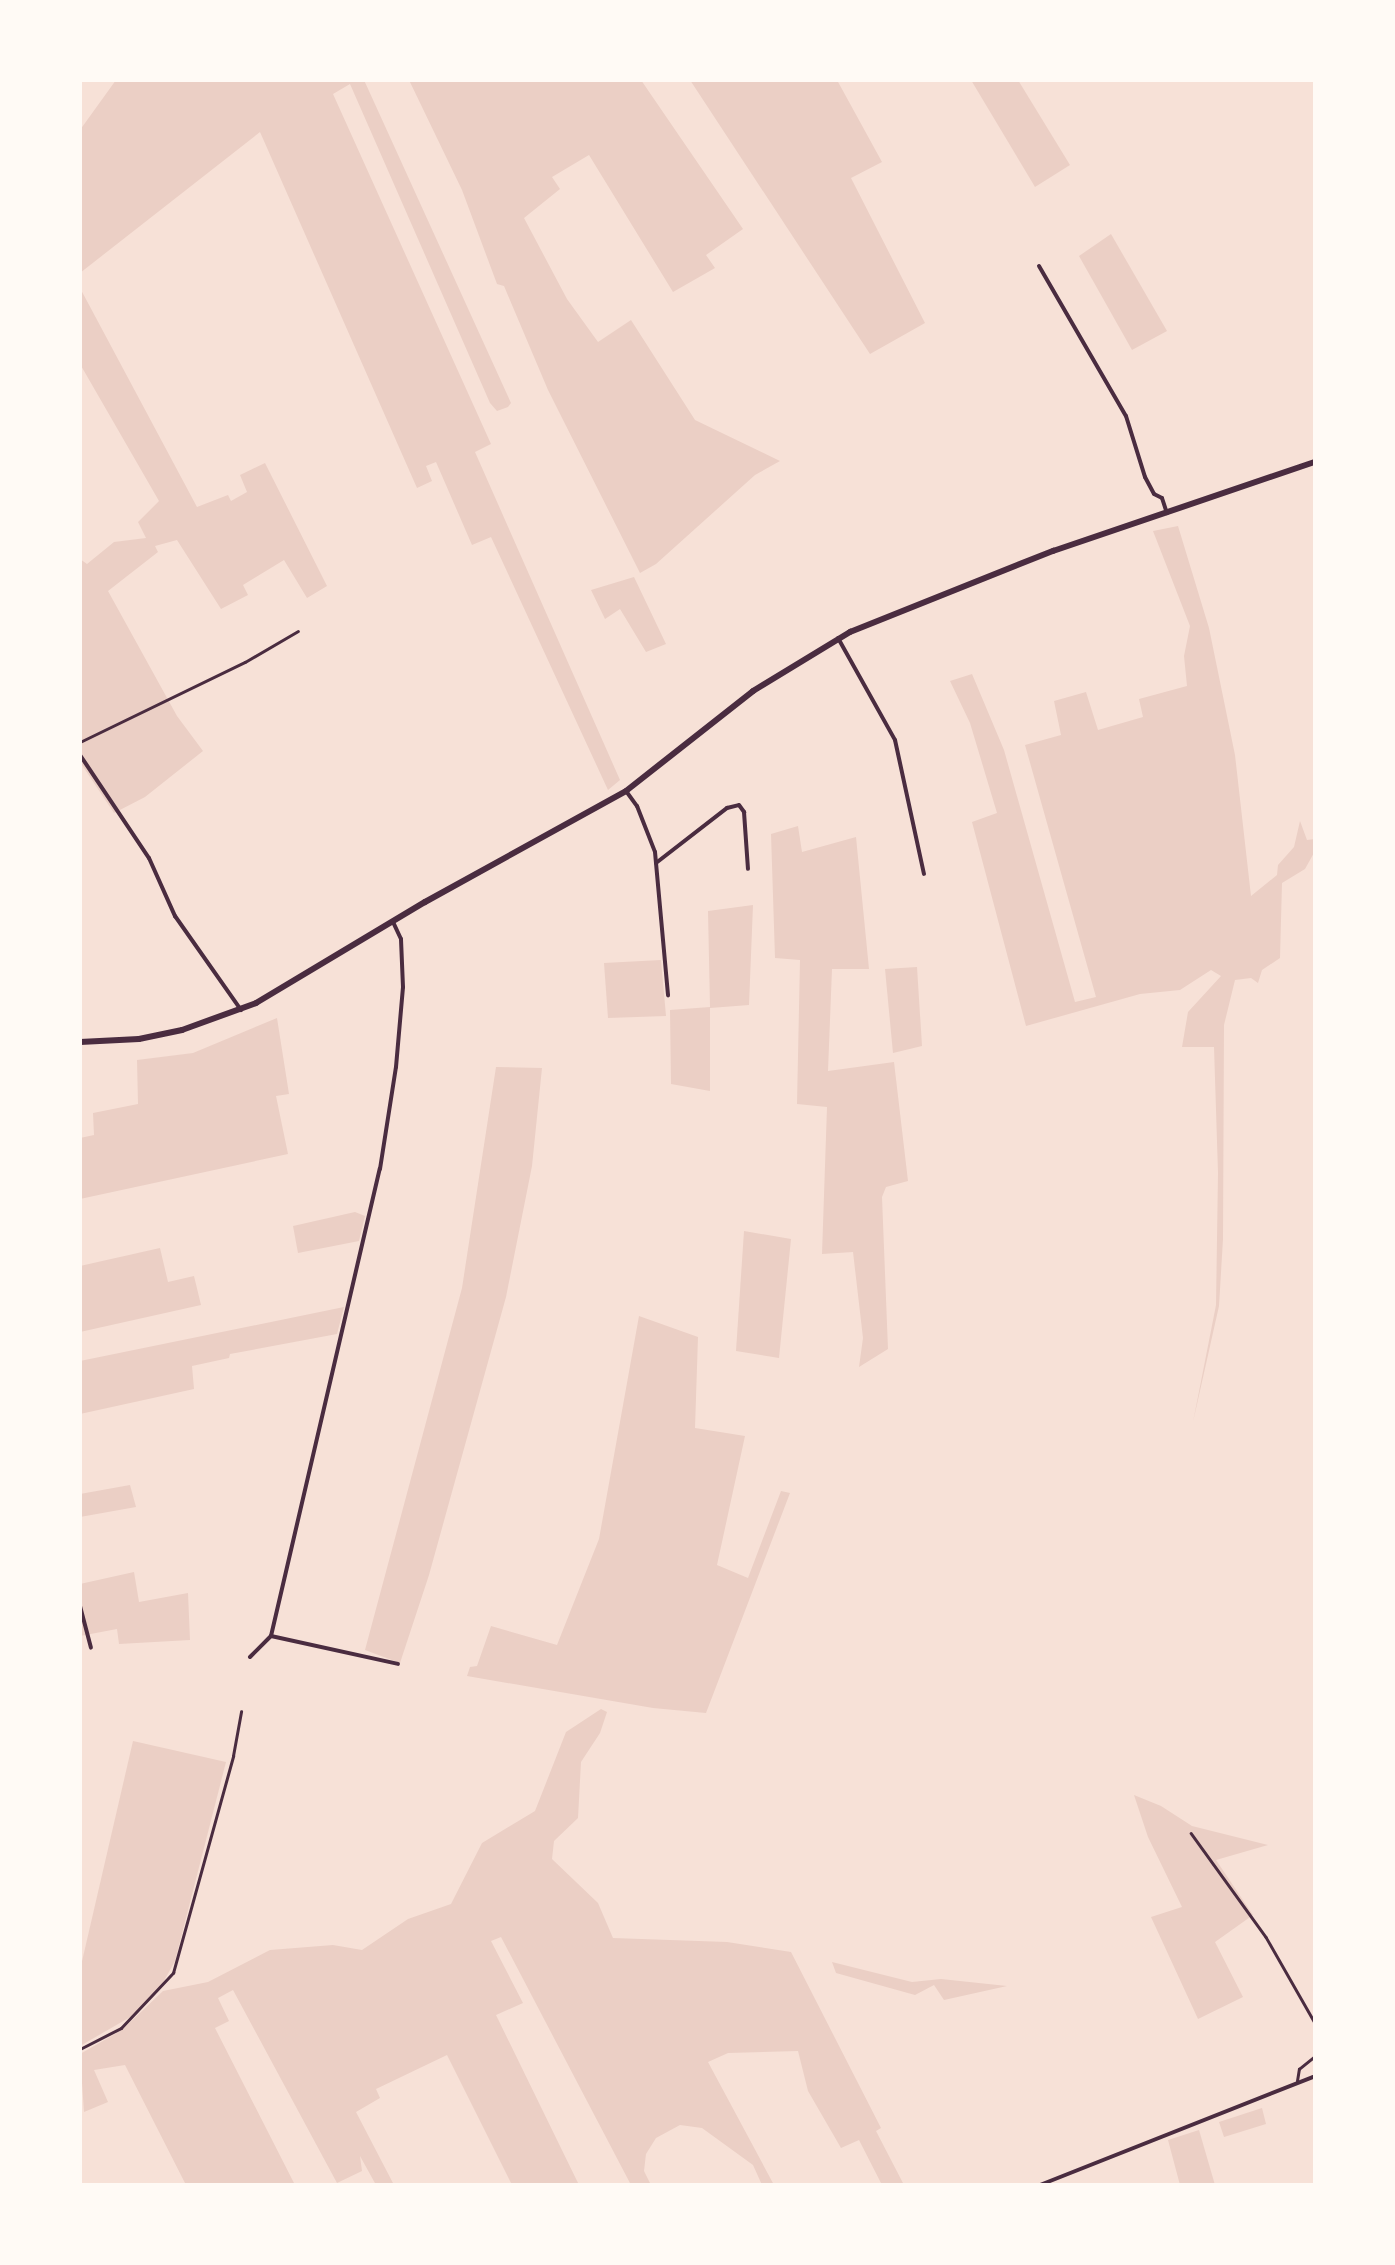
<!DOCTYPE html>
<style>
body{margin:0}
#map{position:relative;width:1395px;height:2265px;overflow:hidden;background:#f7e1d7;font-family:"Fira Sans Condensed",sans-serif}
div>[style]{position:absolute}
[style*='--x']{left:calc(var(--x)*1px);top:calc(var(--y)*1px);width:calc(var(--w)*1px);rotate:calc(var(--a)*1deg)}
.green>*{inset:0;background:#ebcfc5}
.path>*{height:2.5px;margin:-1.25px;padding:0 1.25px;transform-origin:1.25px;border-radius:1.25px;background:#4a2c40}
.service>*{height:2.5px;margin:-1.25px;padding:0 1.25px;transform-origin:1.25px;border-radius:1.25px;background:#4a2c40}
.minor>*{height:4px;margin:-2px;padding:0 2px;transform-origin:2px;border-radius:2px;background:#4a2c40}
.primary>*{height:6px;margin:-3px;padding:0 3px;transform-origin:3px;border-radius:3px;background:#4a2c40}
span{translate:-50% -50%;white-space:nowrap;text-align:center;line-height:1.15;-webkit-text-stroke:8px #fffaf5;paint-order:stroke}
.frame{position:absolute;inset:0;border:82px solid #fffaf5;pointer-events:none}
</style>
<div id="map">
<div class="green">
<i style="clip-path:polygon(116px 80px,364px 80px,511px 403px,508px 407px,497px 411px,490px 403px,350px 84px,333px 94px,491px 444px,475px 452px,620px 780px,608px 790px,491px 537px,472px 545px,436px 462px,426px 466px,432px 481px,417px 488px,260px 132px,80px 273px,80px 130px)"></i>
<i style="clip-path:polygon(409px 80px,641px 80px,743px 229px,706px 255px,715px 268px,673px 292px,589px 155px,552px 177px,560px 189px,524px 218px,567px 299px,598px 342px,631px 320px,695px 420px,780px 461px,755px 475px,656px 564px,640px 573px,548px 390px,504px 286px,497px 284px,462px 190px)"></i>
<i style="clip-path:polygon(690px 80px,837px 80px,882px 162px,851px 178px,925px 323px,870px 354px)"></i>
<i style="clip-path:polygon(971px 80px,1018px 80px,1070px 165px,1035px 187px)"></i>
<i style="clip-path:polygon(1111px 234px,1167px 331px,1132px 350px,1079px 256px)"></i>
<i style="clip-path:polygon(80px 288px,197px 507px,228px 495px,231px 501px,247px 492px,240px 475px,265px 463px,327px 586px,307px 598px,284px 560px,243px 585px,248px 595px,221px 609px,177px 540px,155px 546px,158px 552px,108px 591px,177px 716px,203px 751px,145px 797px,114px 813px,80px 762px,80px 559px,87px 564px,114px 542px,146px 538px,138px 522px,159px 501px,80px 364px)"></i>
<i style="clip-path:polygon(1178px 526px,1209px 628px,1235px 755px,1251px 896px,1277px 875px,1278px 865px,1294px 847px,1300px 821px,1307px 840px,1315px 839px,1315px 851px,1305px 869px,1282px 883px,1280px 958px,1262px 970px,1258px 983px,1251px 978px,1235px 980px,1224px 1025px,1223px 1239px,1219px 1306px,1193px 1422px,1216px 1305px,1218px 1173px,1214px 1047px,1182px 1047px,1188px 1012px,1221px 976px,1211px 970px,1180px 990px,1140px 994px,1026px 1026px,972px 822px,997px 813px,970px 723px,950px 681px,972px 674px,1004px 750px,1075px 1002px,1096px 997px,1025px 745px,1061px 735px,1054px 701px,1086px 692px,1098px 730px,1143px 717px,1139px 699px,1187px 686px,1184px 656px,1190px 626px,1153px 531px)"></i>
<i style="clip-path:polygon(634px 577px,666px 644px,646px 652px,620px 609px,605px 619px,591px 590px)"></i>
<i style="clip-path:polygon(798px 826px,802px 852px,856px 837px,869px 969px,832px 969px,828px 1071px,894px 1062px,908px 1181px,886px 1187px,882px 1197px,888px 1349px,859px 1367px,863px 1338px,853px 1252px,822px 1254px,827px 1107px,797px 1104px,800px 960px,775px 958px,771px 834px)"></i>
<i style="clip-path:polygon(753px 905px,749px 1005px,710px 1008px,710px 1091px,671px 1084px,670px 1010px,710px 1007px,708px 911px)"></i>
<i style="clip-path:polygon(661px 960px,666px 1016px,608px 1018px,604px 963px)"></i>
<i style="clip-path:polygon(917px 967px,922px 1046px,893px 1053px,885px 969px)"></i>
<i style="clip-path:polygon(277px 1018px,289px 1094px,276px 1096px,288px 1154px,80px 1199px,80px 1138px,94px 1135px,93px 1113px,138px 1104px,137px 1060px,193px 1053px)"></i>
<i style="clip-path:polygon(496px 1067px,542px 1068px,532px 1166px,506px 1297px,429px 1575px,400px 1663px,365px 1650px,462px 1288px)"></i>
<i style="clip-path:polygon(355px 1212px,365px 1216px,359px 1241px,298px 1253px,293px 1226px)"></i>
<i style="clip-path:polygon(744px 1231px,791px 1239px,779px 1358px,736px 1351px)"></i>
<i style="clip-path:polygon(160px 1248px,168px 1282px,194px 1276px,201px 1305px,80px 1332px,80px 1266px)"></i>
<i style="clip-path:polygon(344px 1307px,337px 1334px,230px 1354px,229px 1358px,192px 1366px,194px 1389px,80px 1414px,80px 1361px)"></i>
<i style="clip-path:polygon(639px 1316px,698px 1337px,695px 1428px,745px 1436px,717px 1565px,748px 1578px,781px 1491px,790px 1493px,706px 1713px,653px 1708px,467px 1676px,470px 1667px,477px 1666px,491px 1626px,557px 1645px,599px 1539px)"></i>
<i style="clip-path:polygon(130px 1485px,136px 1507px,80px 1517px,80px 1494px)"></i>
<i style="clip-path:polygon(134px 1572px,139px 1602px,188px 1593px,190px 1640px,119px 1644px,117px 1629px,80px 1636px,80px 1584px)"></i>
<i style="clip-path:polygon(601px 1709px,607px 1712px,600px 1733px,581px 1762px,578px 1818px,554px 1841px,552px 1859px,598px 1903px,613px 1938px,727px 1942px,791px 1952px,881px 2128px,876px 2131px,904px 2185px,882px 2185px,859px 2140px,841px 2148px,808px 2091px,798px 2051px,728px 2053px,708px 2062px,774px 2185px,762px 2185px,753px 2165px,702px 2128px,680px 2125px,656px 2138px,646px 2154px,644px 2171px,651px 2185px,631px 2185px,501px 1937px,491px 1941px,523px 2003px,496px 2015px,579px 2185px,512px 2185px,447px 2055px,376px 2089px,380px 2098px,356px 2112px,394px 2185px,376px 2185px,360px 2156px,362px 2171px,337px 2183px,233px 1990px,218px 1998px,229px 2021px,215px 2028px,295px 2185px,186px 2185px,125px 2065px,94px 2070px,108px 2102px,84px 2112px,80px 2054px,122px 2030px,163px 1991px,208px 1982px,270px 1950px,333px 1945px,362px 1950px,408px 1919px,451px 1904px,482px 1843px,535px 1811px,566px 1732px)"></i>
<i style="clip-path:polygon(133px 1741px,226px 1762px,175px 1961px,160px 1988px,132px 2016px,80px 2046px,80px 1970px)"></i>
<i style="clip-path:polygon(1134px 1795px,1161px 1806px,1192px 1826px,1268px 1845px,1216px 1860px,1253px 1915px,1215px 1942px,1243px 1997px,1198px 2019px,1151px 1917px,1182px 1907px,1148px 1837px)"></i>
<i style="clip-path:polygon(832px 1962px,912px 1982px,941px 1979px,1007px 1986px,944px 2000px,934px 1985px,915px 1995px,836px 1973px)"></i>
<i style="clip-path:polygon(1262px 2108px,1266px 2124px,1224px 2137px,1219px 2122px)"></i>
<i style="clip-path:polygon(1199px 2130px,1215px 2185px,1180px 2185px,1168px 2140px)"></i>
</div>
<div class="path">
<i style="--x:80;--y:2049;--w:46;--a:-27.1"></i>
<i style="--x:121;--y:2028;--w:76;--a:-46.6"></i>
<i style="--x:173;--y:1973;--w:225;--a:-74.5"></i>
<i style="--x:233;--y:1756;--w:45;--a:-79.7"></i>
</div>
<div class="service">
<i style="--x:80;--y:742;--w:183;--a:-25.9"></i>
<i style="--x:245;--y:662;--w:61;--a:-30.3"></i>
<i style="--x:1191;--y:1833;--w:128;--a:54.2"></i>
<i style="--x:1266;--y:1937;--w:99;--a:60.3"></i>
<i style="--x:1297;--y:2081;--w:12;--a:-81"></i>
<i style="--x:1299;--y:2069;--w:21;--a:-39"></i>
</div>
<div class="minor">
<i style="--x:1039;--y:266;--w:173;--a:59.9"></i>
<i style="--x:1126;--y:416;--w:64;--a:72.7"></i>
<i style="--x:1145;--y:477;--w:19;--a:62"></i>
<i style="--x:1154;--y:494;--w:9;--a:27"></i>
<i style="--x:1162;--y:498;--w:16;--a:72"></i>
<i style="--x:838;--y:638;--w:117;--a:60.8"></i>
<i style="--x:895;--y:740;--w:137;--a:77.8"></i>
<i style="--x:80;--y:755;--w:124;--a:56.2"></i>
<i style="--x:149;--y:858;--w:64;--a:65.9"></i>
<i style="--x:175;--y:916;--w:115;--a:54.9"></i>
<i style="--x:626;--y:791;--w:19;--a:54"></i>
<i style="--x:637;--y:806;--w:49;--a:68.6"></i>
<i style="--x:655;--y:852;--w:144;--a:84.8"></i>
<i style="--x:656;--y:863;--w:90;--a:-37.8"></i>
<i style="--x:727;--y:808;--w:12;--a:-14"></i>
<i style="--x:739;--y:805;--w:9;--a:54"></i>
<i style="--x:744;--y:812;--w:57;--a:86"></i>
<i style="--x:80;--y:1606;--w:43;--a:75.3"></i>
<i style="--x:271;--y:1636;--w:130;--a:12.4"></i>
<i style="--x:250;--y:1657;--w:30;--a:-45"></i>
<i style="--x:271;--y:1636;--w:480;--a:-76.9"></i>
<i style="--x:380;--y:1169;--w:103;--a:-81.1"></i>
<i style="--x:396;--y:1067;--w:80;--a:-85"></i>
<i style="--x:403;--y:987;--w:48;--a:-92.4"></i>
<i style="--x:401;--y:939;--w:19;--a:-115"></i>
<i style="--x:1040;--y:2185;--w:296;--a:-21.6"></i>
</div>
<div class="primary">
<i style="--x:80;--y:1042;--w:59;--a:-2.9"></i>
<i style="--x:139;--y:1039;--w:44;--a:-11.8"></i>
<i style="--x:182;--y:1030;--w:79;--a:-20"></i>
<i style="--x:256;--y:1003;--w:197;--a:-30.9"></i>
<i style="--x:425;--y:902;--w:230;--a:-28.9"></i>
<i style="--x:626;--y:791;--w:162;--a:-38.2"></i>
<i style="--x:753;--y:691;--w:114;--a:-31.3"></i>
<i style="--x:850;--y:632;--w:219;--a:-21.8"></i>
<i style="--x:1053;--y:551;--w:277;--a:-18.8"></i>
</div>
<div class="frame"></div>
</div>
